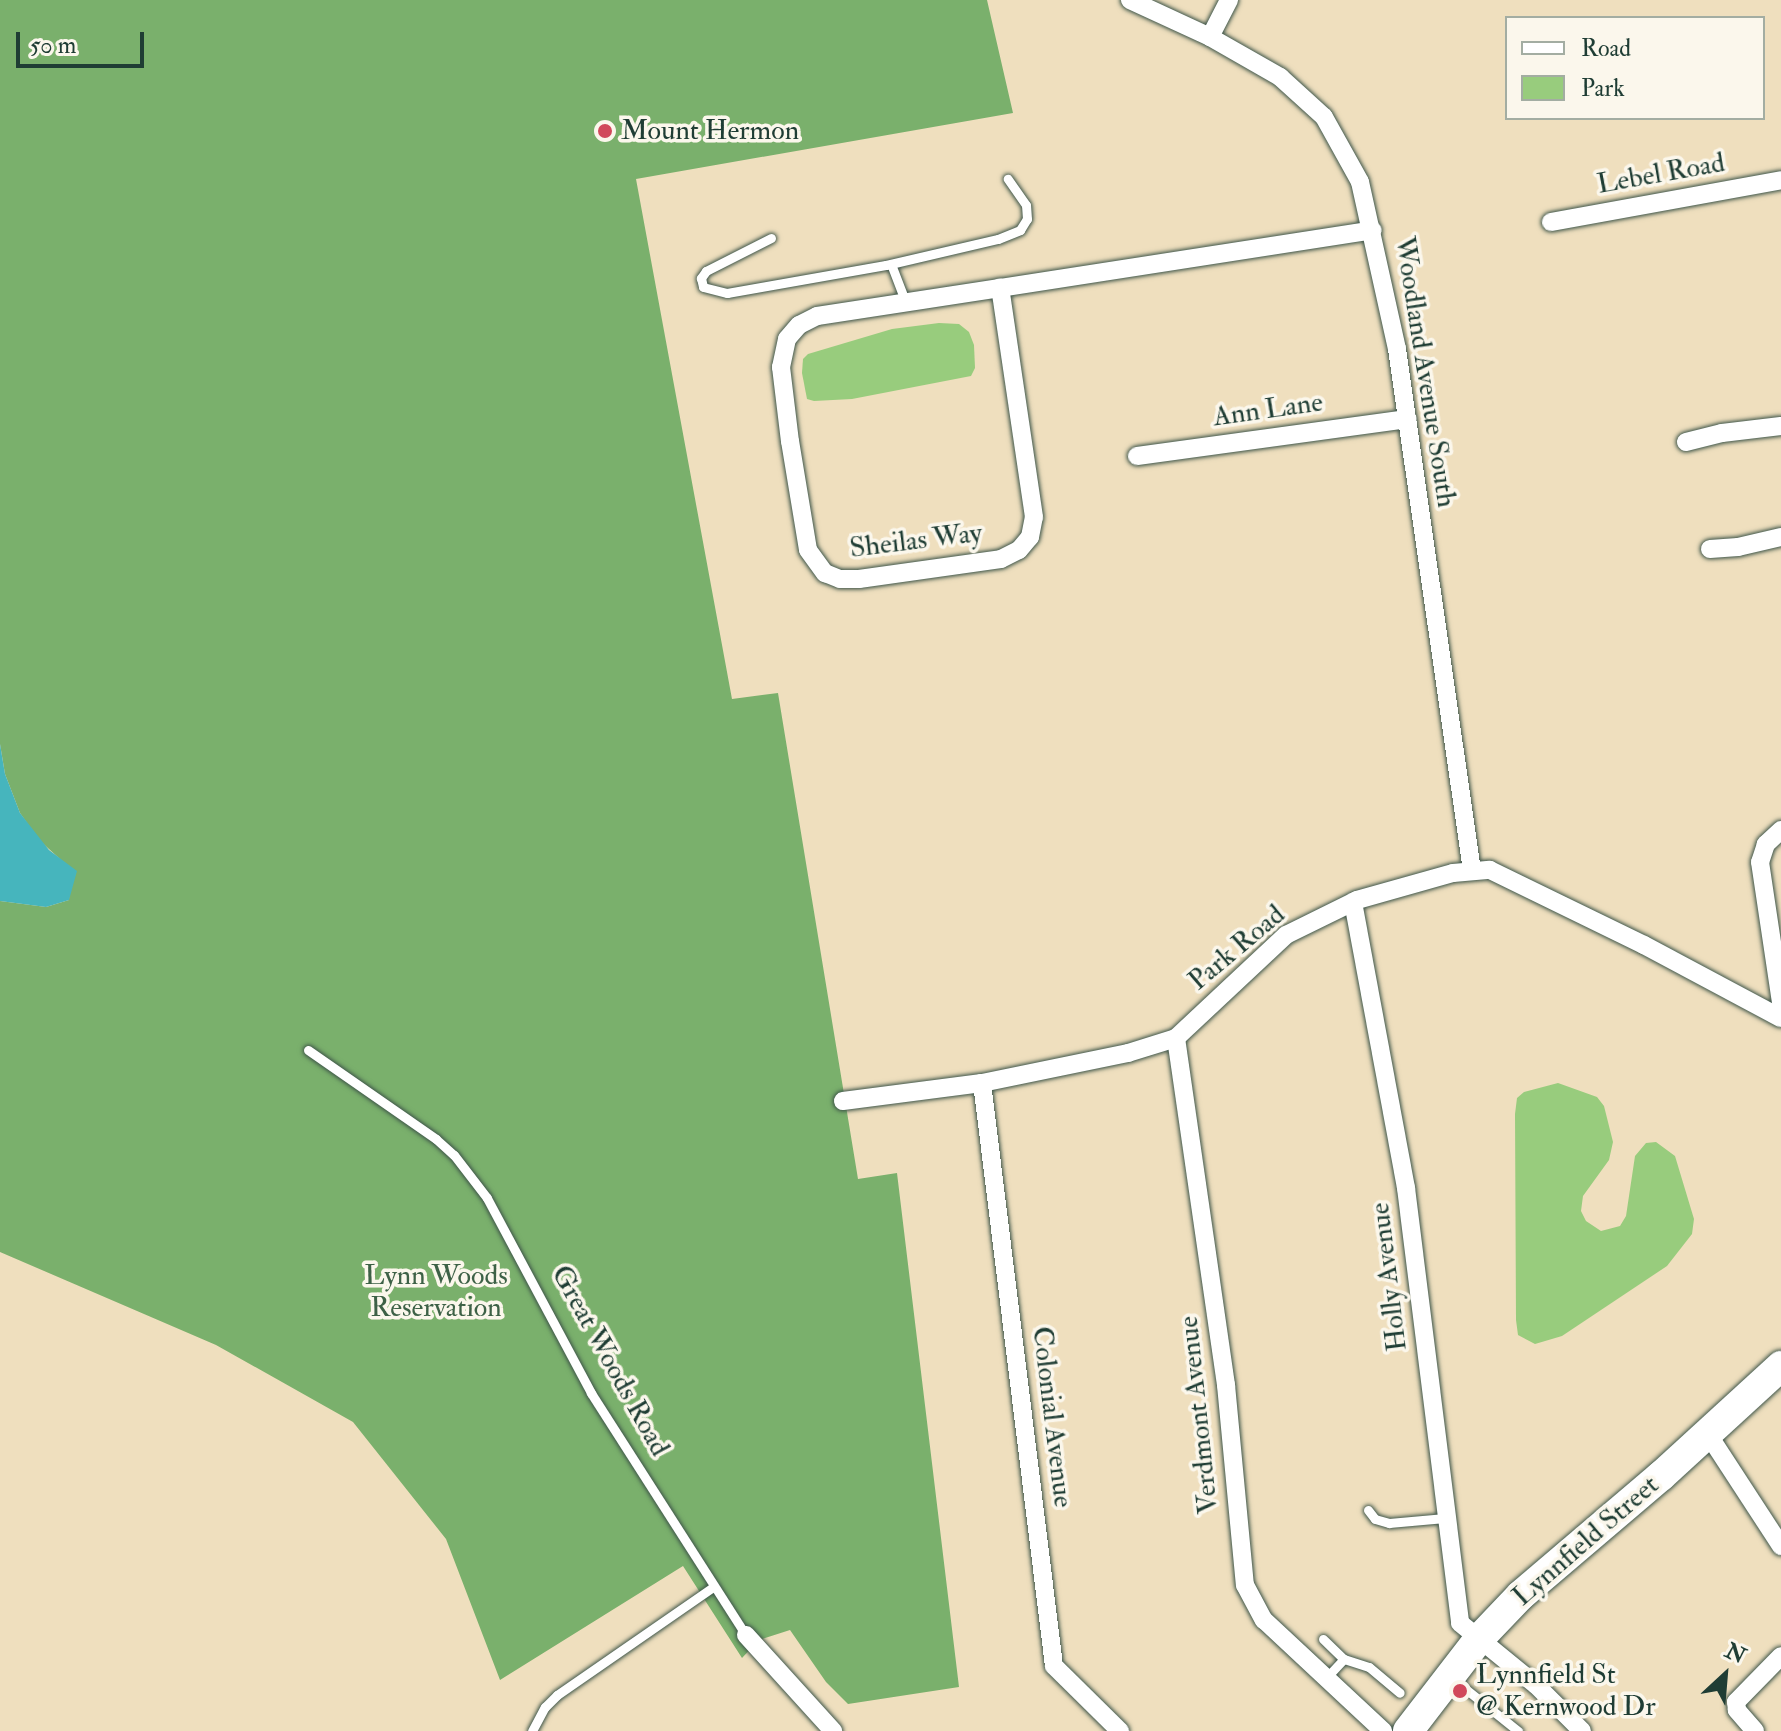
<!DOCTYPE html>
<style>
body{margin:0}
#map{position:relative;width:1781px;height:1731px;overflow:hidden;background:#efdfbe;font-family:"IM FELL Double Pica",serif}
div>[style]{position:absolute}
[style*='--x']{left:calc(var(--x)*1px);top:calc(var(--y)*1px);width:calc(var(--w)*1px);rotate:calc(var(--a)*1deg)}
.green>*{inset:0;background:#98cc7d}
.forest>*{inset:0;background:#7ab06c}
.water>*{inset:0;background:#46b5bd}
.roads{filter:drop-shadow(0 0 2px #3e5549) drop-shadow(0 0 2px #3e5549)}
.service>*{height:9px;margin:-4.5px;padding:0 4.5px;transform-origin:4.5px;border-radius:4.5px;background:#fff}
.minor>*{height:18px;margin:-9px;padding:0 9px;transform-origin:9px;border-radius:9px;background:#fff}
.primary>*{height:30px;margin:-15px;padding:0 15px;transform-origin:15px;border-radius:15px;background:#fff}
.dots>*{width:22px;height:22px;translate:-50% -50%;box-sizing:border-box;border:4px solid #fbf7ec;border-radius:50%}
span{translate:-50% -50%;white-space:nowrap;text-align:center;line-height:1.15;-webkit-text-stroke:7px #fbf7ec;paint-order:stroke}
.poi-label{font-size:28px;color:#1f3d34}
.left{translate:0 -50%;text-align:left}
.street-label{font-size:28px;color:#1f3d34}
.park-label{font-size:28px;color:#3d6146}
.legend{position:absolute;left:1505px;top:16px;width:260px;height:104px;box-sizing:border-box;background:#fbf7ec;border:2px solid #a3ada2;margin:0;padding:10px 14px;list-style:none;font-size:24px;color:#1f3d34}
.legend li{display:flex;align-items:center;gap:16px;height:40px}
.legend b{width:40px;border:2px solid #a3ada2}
.north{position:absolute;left:1685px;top:1635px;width:80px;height:80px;-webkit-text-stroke:6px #fbf7ec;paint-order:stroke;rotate:26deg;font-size:22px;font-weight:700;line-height:32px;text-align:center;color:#1f3d34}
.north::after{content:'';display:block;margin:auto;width:28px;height:36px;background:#1f3d34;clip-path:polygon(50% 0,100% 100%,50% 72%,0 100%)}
.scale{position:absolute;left:16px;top:32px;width:128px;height:36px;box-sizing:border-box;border:4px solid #1f3d34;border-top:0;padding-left:10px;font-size:24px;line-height:28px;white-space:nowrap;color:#1f3d34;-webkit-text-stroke:6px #fbf7ec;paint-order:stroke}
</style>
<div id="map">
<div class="green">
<i style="clip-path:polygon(939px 323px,959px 324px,969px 332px,974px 345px,975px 368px,971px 376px,852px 399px,814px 401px,807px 399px,802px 373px,803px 359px,808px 354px,892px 329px)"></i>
<i style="clip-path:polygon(1558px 1083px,1597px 1097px,1604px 1106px,1613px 1142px,1609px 1160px,1583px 1196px,1581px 1211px,1586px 1221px,1601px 1231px,1620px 1226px,1626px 1216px,1635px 1156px,1646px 1143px,1656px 1142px,1675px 1156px,1694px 1219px,1692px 1234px,1667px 1266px,1562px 1336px,1535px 1344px,1518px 1335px,1516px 1320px,1515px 1114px,1517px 1098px,1524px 1092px)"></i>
</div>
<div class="forest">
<i style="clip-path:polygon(0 0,987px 0,1013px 113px,636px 179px,732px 699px,778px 693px,858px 1179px,897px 1173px,959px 1687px,848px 1704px,826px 1682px,790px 1630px,759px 1640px,742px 1658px,683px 1566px,500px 1680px,446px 1539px,353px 1422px,216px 1345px,0 1252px,0 901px,46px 907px,69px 900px,70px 868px,39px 840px,20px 813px,5px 774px,0 744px)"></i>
</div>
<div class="water">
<i style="clip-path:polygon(0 744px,5px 774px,20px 813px,49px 850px,77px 871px,69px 900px,46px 907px,0 901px)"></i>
</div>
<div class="roads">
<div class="service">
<i style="--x:771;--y:238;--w:73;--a:153.1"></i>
<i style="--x:706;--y:271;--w:9;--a:126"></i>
<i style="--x:701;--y:278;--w:9;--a:77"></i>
<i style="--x:703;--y:287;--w:25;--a:14"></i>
<i style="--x:727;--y:293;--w:161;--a:-10"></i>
<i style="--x:886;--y:265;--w:115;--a:-13.1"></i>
<i style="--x:998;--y:239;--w:24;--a:-22"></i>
<i style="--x:1020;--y:230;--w:13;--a:-58"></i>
<i style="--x:1027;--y:219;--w:14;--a:-94"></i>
<i style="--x:1026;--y:205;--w:32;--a:-125"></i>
<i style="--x:891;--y:264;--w:40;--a:69"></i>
<i style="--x:308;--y:1050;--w:156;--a:34.8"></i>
<i style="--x:436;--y:1139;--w:24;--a:42"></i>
<i style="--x:454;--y:1155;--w:54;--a:52.5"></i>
<i style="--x:487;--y:1198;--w:221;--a:61.9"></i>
<i style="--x:591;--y:1393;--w:287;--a:57.4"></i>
<i style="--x:1368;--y:1510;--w:11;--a:52"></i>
<i style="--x:1375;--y:1519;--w:15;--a:16"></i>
<i style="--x:1389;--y:1523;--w:56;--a:-5.1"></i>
<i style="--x:1323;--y:1639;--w:29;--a:44"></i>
<i style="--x:1326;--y:1678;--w:26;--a:-47"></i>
<i style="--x:1344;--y:1659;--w:26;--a:18"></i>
<i style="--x:1369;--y:1667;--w:40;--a:40"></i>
<i style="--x:1452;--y:1678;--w:85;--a:38.8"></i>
<i style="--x:532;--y:1731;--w:27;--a:-62"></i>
<i style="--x:545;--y:1707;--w:17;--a:-45"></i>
<i style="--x:557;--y:1695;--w:190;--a:-34.7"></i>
</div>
<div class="minor">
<i style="--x:1130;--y:0;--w:88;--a:24.8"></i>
<i style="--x:1210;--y:37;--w:81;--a:29.7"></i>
<i style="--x:1280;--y:77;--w:59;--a:42.3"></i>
<i style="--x:1324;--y:117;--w:74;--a:61"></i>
<i style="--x:1360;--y:182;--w:171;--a:77.5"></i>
<i style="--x:1397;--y:349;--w:527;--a:81.82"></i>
<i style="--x:1210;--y:37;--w:42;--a:-62.8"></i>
<i style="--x:1551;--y:222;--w:234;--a:-10.3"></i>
<i style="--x:1000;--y:288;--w:185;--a:171.3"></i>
<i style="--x:817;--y:316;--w:20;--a:153"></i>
<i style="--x:799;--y:325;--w:18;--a:131"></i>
<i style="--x:787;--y:339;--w:29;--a:102"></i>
<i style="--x:781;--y:367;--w:75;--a:83.1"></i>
<i style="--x:790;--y:441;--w:110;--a:80.6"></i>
<i style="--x:808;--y:550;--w:29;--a:54"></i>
<i style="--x:825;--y:573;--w:16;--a:22"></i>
<i style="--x:840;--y:579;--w:19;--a:0"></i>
<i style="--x:859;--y:579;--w:143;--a:-8"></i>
<i style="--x:1001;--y:559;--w:20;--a:-27"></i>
<i style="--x:1019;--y:550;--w:17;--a:-50"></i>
<i style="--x:1030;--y:537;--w:20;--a:-79"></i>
<i style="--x:1034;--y:517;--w:232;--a:-98.4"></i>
<i style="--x:1000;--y:288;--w:377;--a:-8.8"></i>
<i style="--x:1686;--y:442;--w:37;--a:-14"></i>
<i style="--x:1722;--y:433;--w:59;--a:-6.8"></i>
<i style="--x:1137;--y:456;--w:273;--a:-7.8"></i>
<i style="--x:1710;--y:549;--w:28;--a:-4"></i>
<i style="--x:1738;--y:547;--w:44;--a:-13.1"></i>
<i style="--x:1781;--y:830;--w:21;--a:137"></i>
<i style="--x:1766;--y:844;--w:19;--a:108"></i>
<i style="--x:1760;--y:862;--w:142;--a:81.5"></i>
<i style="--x:1353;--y:902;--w:291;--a:79.5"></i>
<i style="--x:1406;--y:1188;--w:438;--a:82.9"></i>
<i style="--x:1460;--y:1623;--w:98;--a:39.2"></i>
<i style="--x:1536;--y:1685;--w:65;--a:45"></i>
<i style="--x:1176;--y:1038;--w:351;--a:81.8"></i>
<i style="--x:1226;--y:1385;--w:201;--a:84.6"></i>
<i style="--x:1245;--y:1585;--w:40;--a:62"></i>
<i style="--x:1264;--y:1620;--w:163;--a:43"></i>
<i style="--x:982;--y:1083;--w:587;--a:82.96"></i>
<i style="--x:1054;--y:1666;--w:93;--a:44.6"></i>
<i style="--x:843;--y:1101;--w:140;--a:-7.4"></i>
<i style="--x:982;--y:1083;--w:149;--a:-11.6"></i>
<i style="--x:1128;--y:1053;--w:50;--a:-17.4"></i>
<i style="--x:1176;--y:1038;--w:151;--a:-43.1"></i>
<i style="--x:1286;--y:935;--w:79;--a:-26.2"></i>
<i style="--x:1357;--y:900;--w:100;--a:-15.7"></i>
<i style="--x:1453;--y:873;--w:37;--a:-5"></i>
<i style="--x:1490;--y:870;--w:171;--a:26"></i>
<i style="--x:1644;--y:945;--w:155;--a:28.1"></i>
<i style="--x:1708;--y:1434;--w:134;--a:56.9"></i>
<i style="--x:746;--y:1635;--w:130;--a:47.8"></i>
<i style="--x:1755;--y:1731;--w:28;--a:-131"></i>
<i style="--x:1737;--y:1710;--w:8;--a:-97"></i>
<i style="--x:1736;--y:1702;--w:64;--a:-45.6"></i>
</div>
<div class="primary">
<i style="--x:1408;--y:1731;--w:115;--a:-52.4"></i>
<i style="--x:1478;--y:1640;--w:62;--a:-46.3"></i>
<i style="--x:1521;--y:1595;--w:184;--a:-40.4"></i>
<i style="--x:1661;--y:1476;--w:163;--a:-42.5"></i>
</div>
</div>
<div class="dots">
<i style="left:605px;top:131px;background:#d1495b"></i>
<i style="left:1460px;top:1691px;background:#d1495b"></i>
</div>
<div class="poi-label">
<span class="left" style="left:621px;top:131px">Mount Hermon</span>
<span class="left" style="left:1476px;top:1691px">Lynnfield St<br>@ Kernwood Dr</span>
</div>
<div class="street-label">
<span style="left:1661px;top:174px;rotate:-10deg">Lebel Road</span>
<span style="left:1425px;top:372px;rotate:81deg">Woodland Avenue South</span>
<span style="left:1268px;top:410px;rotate:-8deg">Ann Lane</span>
<span style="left:916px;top:541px;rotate:-7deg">Sheilas Way</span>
<span style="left:1237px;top:948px;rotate:-40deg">Park Road</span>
<span style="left:1389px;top:1277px;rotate:-97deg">Holly Avenue</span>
<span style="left:610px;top:1361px;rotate:61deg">Great Woods Road</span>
<span style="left:1199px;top:1415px;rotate:-96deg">Verdmont Avenue</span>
<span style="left:1052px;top:1417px;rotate:83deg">Colonial Avenue</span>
<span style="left:1586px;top:1541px;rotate:-41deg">Lynnfield Street</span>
</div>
<div class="park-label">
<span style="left:436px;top:1292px">Lynn Woods<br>Reservation</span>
</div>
<ul class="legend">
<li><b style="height:10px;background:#fff"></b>Road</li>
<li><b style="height:22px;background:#98cc7d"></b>Park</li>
</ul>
<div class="north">N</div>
<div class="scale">50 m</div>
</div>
